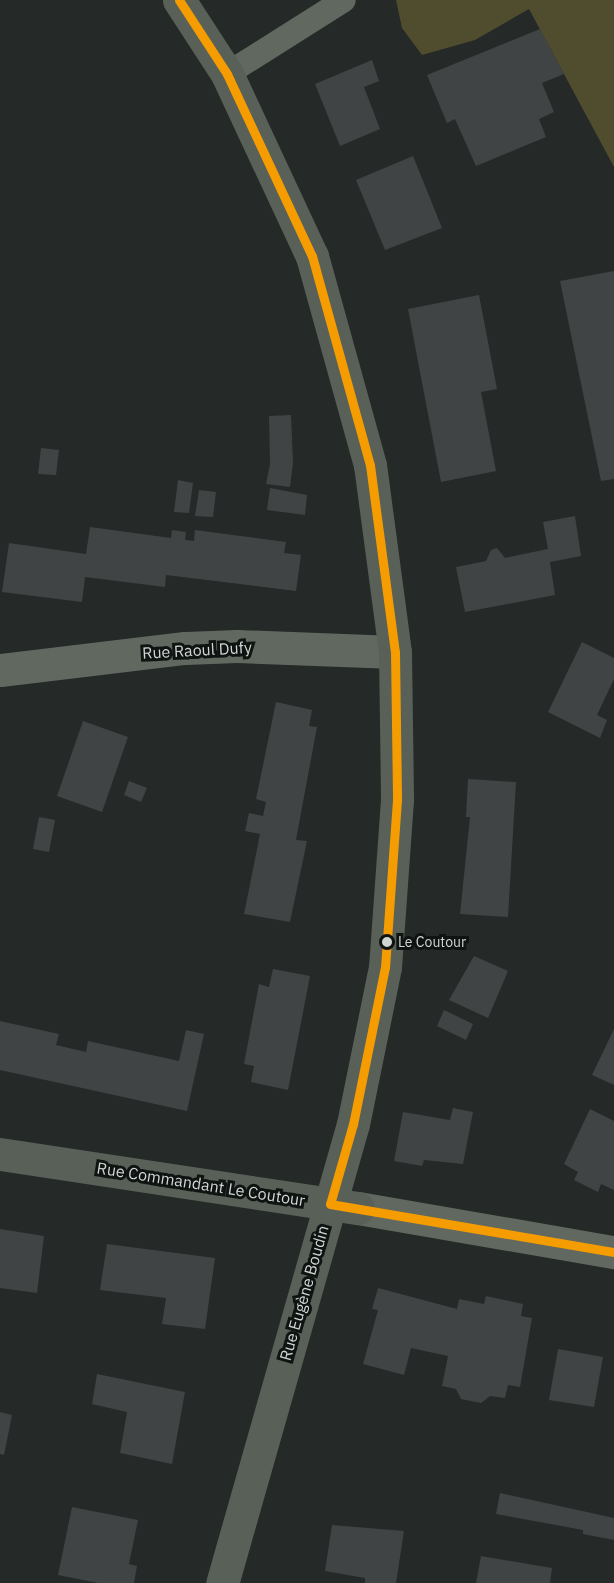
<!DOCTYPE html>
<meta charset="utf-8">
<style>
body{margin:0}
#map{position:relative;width:614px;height:1583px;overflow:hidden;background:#252928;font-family:"IBM Plex Sans",sans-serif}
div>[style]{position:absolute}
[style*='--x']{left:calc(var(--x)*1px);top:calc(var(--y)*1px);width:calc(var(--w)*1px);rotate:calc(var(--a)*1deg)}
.green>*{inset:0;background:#4f4d2e}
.building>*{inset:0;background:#404444}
.lane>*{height:24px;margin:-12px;padding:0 12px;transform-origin:12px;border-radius:12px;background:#60685f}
.street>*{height:33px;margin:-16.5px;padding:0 16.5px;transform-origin:16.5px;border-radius:16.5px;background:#60685f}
.secondary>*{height:33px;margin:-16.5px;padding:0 16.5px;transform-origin:16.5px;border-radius:16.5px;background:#586058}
.bus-1>*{height:9px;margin:-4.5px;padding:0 4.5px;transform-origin:4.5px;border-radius:4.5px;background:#f59c00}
.dots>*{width:16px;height:16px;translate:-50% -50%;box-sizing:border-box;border:3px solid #0f1311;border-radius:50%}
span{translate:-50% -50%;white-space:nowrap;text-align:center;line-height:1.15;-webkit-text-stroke:6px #0f1311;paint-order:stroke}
.bus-label{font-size:14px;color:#d1d6d4}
.left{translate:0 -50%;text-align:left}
.street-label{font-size:16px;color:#d1d6d4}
</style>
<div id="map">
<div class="green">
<i style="clip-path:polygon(396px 0,614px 0,614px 167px,529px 9px,475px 40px,422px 55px,402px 28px)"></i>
</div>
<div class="building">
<i style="clip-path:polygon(540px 29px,564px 74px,542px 83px,554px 112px,539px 119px,546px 137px,476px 166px,455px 119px,447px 123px,427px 75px)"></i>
<i style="clip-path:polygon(372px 60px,379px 81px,364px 87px,380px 129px,340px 146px,315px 84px)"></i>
<i style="clip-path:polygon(413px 156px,442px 228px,385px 250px,356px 180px)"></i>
<i style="clip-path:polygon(614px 271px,614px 479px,601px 481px,560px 281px)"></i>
<i style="clip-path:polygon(479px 295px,497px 389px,481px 392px,496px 471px,441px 482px,408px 309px)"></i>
<i style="clip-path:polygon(291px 415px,293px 463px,290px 487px,266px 484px,270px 464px,269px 416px)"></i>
<i style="clip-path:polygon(41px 448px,59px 450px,56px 475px,38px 474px)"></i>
<i style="clip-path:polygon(178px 480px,193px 483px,189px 513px,174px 512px)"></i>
<i style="clip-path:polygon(270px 488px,307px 495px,305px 515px,267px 510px)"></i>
<i style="clip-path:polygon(199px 490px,216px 492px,213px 517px,195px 516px)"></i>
<i style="clip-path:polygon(575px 516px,581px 556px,550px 562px,555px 595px,465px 612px,456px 567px,486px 561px,491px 550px,497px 548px,505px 558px,548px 549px,543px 522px)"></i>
<i style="clip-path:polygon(90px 527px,171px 538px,172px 530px,186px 532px,185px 540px,194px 541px,195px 530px,286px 542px,284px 553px,301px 555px,296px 591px,166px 575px,165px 587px,85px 577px,82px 602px,2px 592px,9px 543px,86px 554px)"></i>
<i style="clip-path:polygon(582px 642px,614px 658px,614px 679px,597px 715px,607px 720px,600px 738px,548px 712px)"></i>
<i style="clip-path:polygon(276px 702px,312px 710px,309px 726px,317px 727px,296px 840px,307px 841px,290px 922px,244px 914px,260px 834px,245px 831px,249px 813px,263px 816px,266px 802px,256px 799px)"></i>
<i style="clip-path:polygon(83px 721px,128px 737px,102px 812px,57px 796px)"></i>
<i style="clip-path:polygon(468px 779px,516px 782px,508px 917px,460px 914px,470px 817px,466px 817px)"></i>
<i style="clip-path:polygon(129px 781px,147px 788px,141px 802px,124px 795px)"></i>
<i style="clip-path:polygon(39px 817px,55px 820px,49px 852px,33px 849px)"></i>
<i style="clip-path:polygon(474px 956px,508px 971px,488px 1018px,449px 1000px)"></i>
<i style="clip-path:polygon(273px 969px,310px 976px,288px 1090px,251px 1082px,254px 1066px,244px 1064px,259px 984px,269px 987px)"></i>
<i style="clip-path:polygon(444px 1010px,473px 1024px,466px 1040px,437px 1026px)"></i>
<i style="clip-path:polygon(0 1021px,59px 1034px,56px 1045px,86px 1052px,88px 1041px,179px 1061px,186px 1030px,204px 1034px,187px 1111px,0 1070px)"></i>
<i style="clip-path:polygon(614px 1029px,614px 1085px,592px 1075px)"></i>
<i style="clip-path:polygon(453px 1108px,473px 1112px,463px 1164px,424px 1160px,422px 1166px,394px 1161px,403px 1112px,450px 1120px)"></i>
<i style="clip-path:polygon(590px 1109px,614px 1121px,614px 1190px,601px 1184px,598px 1192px,574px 1180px,578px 1172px,564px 1164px)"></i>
<i style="clip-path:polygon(0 1229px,44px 1236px,37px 1293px,0 1288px)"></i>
<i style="clip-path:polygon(107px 1244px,215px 1258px,205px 1329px,162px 1324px,166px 1298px,100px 1290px)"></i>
<i style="clip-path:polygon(378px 1288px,457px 1309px,459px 1299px,484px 1304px,486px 1296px,523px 1304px,521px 1316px,532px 1318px,520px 1387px,508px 1385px,505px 1398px,490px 1396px,481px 1403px,461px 1399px,456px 1389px,442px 1386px,448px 1356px,411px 1348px,404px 1375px,363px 1364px,378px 1310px,372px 1309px)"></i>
<i style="clip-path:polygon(558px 1349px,603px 1357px,594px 1407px,549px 1400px)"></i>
<i style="clip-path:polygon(97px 1374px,185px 1392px,172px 1464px,120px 1453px,127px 1412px,92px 1404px)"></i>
<i style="clip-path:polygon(0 1412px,12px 1415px,4px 1455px,0 1454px)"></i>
<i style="clip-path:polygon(500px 1493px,614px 1518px,614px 1540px,583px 1534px,583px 1530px,496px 1514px)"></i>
<i style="clip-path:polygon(72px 1507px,138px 1520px,129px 1564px,137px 1566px,134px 1583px,98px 1583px,58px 1575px)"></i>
<i style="clip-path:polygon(332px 1525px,404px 1531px,396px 1583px,365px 1583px,365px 1578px,325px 1571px)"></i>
<i style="clip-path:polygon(481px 1556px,552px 1568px,550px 1583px,476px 1583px)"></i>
</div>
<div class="lane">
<i style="--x:227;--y:74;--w:138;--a:-32.3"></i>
</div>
<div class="street">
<i style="--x:0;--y:670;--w:186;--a:-6.8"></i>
<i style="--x:185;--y:648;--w:52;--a:-2.2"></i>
<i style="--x:237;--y:646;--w:158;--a:2.2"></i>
<i style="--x:358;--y:1208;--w:260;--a:9.8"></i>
</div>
<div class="secondary">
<i style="--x:179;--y:0;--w:88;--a:57"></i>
<i style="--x:227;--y:74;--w:201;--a:65"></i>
<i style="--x:312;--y:256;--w:217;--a:74.5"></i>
<i style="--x:370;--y:465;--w:189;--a:82.4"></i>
<i style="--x:395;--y:652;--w:148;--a:89.2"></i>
<i style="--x:397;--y:800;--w:167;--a:94.1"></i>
<i style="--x:385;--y:967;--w:160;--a:101.5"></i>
<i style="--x:353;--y:1124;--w:477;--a:105.9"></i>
<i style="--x:0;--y:1154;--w:362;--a:8.6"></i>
</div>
<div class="bus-1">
<i style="--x:179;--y:0;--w:88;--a:57"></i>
<i style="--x:227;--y:74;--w:201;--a:65"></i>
<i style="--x:312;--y:256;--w:217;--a:74.5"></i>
<i style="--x:370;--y:465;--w:189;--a:82.4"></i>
<i style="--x:395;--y:652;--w:148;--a:89.2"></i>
<i style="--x:397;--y:800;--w:167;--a:94.1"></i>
<i style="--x:385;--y:967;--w:160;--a:101.5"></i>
<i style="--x:353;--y:1124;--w:83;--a:106"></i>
<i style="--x:330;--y:1204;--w:288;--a:9.6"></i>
</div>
<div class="dots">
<i style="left:387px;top:942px;background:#d1d6d4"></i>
</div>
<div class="bus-label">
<span class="left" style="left:398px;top:942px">Le Coutour</span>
</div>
<div class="street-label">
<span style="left:197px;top:650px;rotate:-3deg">Rue Raoul Dufy</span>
<span style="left:201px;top:1184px;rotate:9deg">Rue Commandant Le Coutour</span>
<span style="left:304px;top:1293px;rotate:-74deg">Rue Eugène Boudin</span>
</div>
</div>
